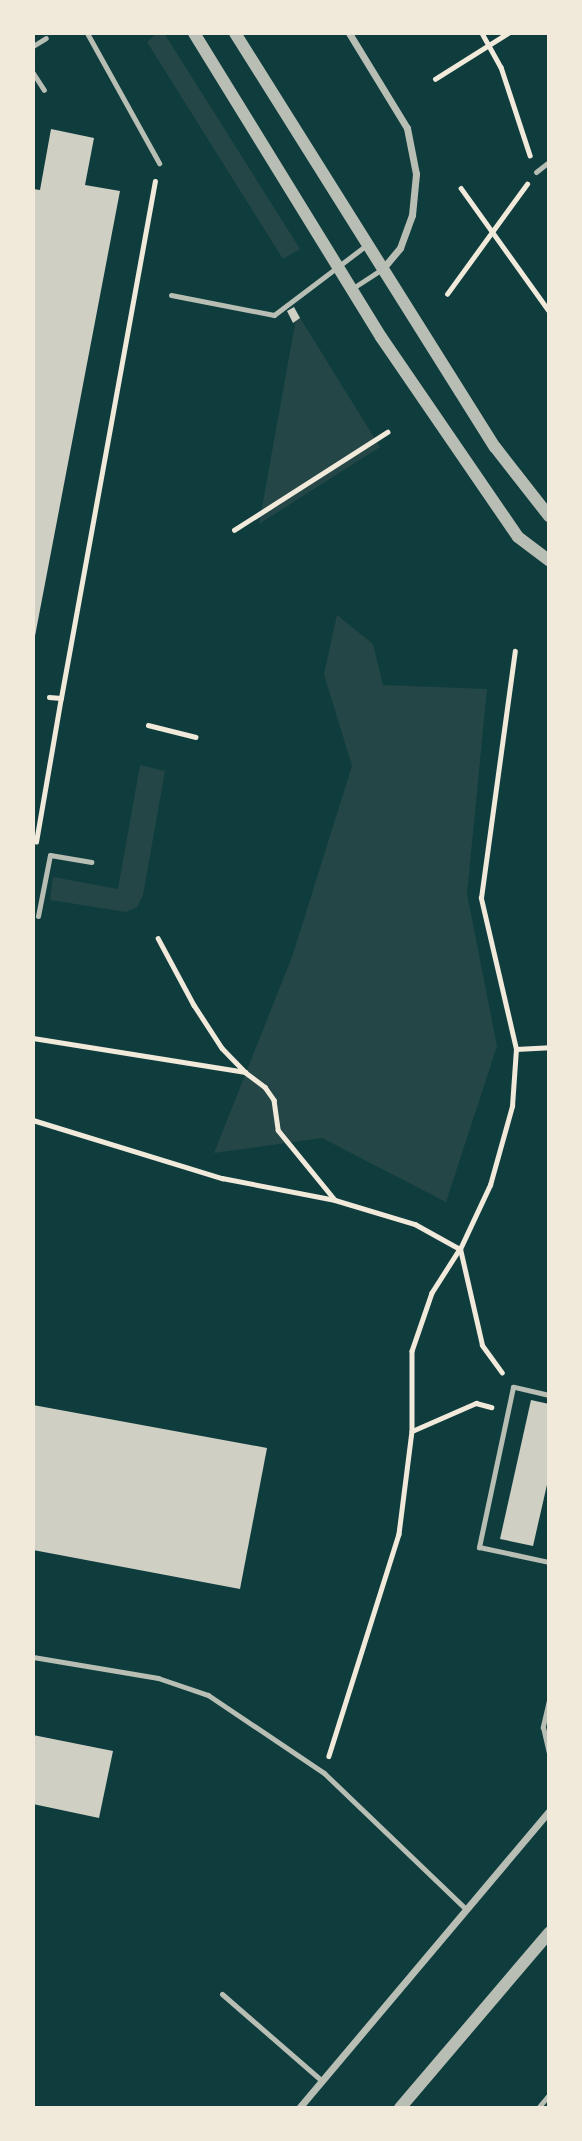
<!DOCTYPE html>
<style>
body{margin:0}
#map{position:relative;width:582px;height:2141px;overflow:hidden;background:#0f3d3e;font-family:"Open Sans",sans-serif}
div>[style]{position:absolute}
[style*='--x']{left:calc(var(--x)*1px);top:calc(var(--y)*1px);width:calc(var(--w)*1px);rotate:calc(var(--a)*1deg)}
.green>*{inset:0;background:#244646}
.building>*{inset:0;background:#cfcfc3}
.path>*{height:4.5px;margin:-2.25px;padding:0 2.25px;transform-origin:2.25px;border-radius:2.25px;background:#f1e9da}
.service>*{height:5px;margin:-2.5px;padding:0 2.5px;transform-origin:2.5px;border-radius:2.5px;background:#b8beb3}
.minor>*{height:7px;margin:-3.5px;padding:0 3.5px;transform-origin:3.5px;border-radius:3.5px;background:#b8beb3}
.tertiary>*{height:12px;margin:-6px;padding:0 6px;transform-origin:6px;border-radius:6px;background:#b8beb3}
span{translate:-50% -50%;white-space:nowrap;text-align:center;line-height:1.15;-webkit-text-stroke:6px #f1e9da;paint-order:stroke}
.frame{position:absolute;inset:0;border:35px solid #f1e9da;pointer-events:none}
</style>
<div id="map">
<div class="green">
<i style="clip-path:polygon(157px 33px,164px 33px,300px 249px,283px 259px,147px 42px)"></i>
<i style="clip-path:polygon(297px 313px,380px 447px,259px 524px)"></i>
<i style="clip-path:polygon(337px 615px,373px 644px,383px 685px,487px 689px,467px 894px,497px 1046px,446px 1202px,322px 1138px,214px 1153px,292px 957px,352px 766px,324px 674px)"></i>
<i style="clip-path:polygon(140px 765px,165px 771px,143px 895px,137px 907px,126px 912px,50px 900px,53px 877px,118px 889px)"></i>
</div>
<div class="building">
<i style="clip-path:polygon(51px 129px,94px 138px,85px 185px,120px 191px,35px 636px,33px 189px,40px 190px)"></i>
<i style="clip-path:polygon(294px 307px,300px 318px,293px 323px,287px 311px)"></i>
<i style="clip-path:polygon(531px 1400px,549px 1404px,549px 1476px,533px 1546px,500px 1539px)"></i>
<i style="clip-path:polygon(33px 1405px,267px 1448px,240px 1589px,33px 1550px)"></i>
<i style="clip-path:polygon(33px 1735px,113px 1751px,99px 1818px,33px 1804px)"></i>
</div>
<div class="path">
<i style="--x:482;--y:33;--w:39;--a:61"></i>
<i style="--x:501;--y:67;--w:93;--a:71.8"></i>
<i style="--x:435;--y:79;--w:86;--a:-32.2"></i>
<i style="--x:461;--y:188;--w:151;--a:54.4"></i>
<i style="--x:447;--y:294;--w:136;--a:-54"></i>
<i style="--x:234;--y:530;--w:182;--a:-32.6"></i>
<i style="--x:49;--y:697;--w:12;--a:5"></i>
<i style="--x:61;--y:698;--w:525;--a:-79.7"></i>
<i style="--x:148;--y:725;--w:49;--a:14"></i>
<i style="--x:36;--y:842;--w:146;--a:-80.2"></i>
<i style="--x:158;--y:938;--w:76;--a:61.8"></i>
<i style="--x:194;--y:1005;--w:51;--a:56.9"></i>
<i style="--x:222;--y:1048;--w:32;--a:46"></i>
<i style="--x:33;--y:1038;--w:215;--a:9.1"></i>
<i style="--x:245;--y:1072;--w:25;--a:37"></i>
<i style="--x:265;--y:1087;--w:16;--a:55"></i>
<i style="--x:274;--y:1100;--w:30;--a:82"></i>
<i style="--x:278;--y:1130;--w:90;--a:50.8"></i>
<i style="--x:335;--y:1200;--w:84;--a:16.7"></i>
<i style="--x:415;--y:1224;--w:51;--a:29.1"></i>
<i style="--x:460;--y:1249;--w:52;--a:122.5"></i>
<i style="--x:432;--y:1293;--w:61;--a:109"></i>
<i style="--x:412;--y:1351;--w:80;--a:90"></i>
<i style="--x:412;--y:1431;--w:104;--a:97.2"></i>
<i style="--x:399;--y:1534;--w:233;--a:107.5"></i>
<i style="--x:516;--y:1049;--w:33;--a:-3"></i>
<i style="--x:33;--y:1120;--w:198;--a:17.1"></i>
<i style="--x:222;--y:1178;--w:115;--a:11"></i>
<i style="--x:502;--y:1373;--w:34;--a:-126"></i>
<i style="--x:482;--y:1345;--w:98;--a:-102.9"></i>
<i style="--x:460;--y:1249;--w:71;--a:-64.9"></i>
<i style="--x:490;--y:1185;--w:82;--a:-74.4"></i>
<i style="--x:512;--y:1106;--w:57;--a:-86"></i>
<i style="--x:516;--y:1049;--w:155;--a:-103.1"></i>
<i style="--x:481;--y:898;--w:249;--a:-82.2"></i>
<i style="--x:412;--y:1431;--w:70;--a:-23.6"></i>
<i style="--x:476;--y:1403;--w:16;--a:15"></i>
</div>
<div class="service">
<i style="--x:87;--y:33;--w:149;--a:61"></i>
<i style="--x:33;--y:46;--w:15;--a:-32"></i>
<i style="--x:33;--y:73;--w:20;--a:57"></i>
<i style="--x:536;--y:172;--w:16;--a:-38"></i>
<i style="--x:353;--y:288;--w:35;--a:-33"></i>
<i style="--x:171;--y:295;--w:105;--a:11"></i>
<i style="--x:274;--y:315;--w:118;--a:-37.1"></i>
<i style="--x:38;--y:916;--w:62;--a:-78.9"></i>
<i style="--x:50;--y:855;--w:42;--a:9.7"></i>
<i style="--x:549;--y:1395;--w:37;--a:-167"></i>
<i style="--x:513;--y:1387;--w:164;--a:102"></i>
<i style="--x:479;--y:1547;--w:72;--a:12.1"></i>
<i style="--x:33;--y:1657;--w:127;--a:9.5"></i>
<i style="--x:158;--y:1678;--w:53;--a:18.8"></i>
<i style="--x:208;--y:1695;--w:140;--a:33.9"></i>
<i style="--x:324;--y:1773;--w:197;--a:43.8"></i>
<i style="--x:549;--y:1700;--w:28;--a:103"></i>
<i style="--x:543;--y:1727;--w:26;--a:77"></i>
<i style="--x:222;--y:1994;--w:133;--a:41"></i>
<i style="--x:538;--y:2108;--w:17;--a:-50"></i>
</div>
<div class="minor">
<i style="--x:349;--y:33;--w:111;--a:58.6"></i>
<i style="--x:407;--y:128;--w:47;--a:78.9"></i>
<i style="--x:416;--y:174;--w:41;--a:95.6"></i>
<i style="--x:412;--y:215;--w:35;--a:110"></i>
<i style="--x:400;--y:248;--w:26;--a:130"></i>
<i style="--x:299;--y:2108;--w:388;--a:-49.9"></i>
</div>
<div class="tertiary">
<i style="--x:194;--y:33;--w:357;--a:58.4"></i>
<i style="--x:381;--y:337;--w:242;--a:55.6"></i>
<i style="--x:518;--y:537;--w:39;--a:37"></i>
<i style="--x:235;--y:33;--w:489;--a:57.9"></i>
<i style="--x:495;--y:447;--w:88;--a:52"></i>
<i style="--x:400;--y:2108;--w:230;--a:-49.6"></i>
</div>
<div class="frame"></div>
</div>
